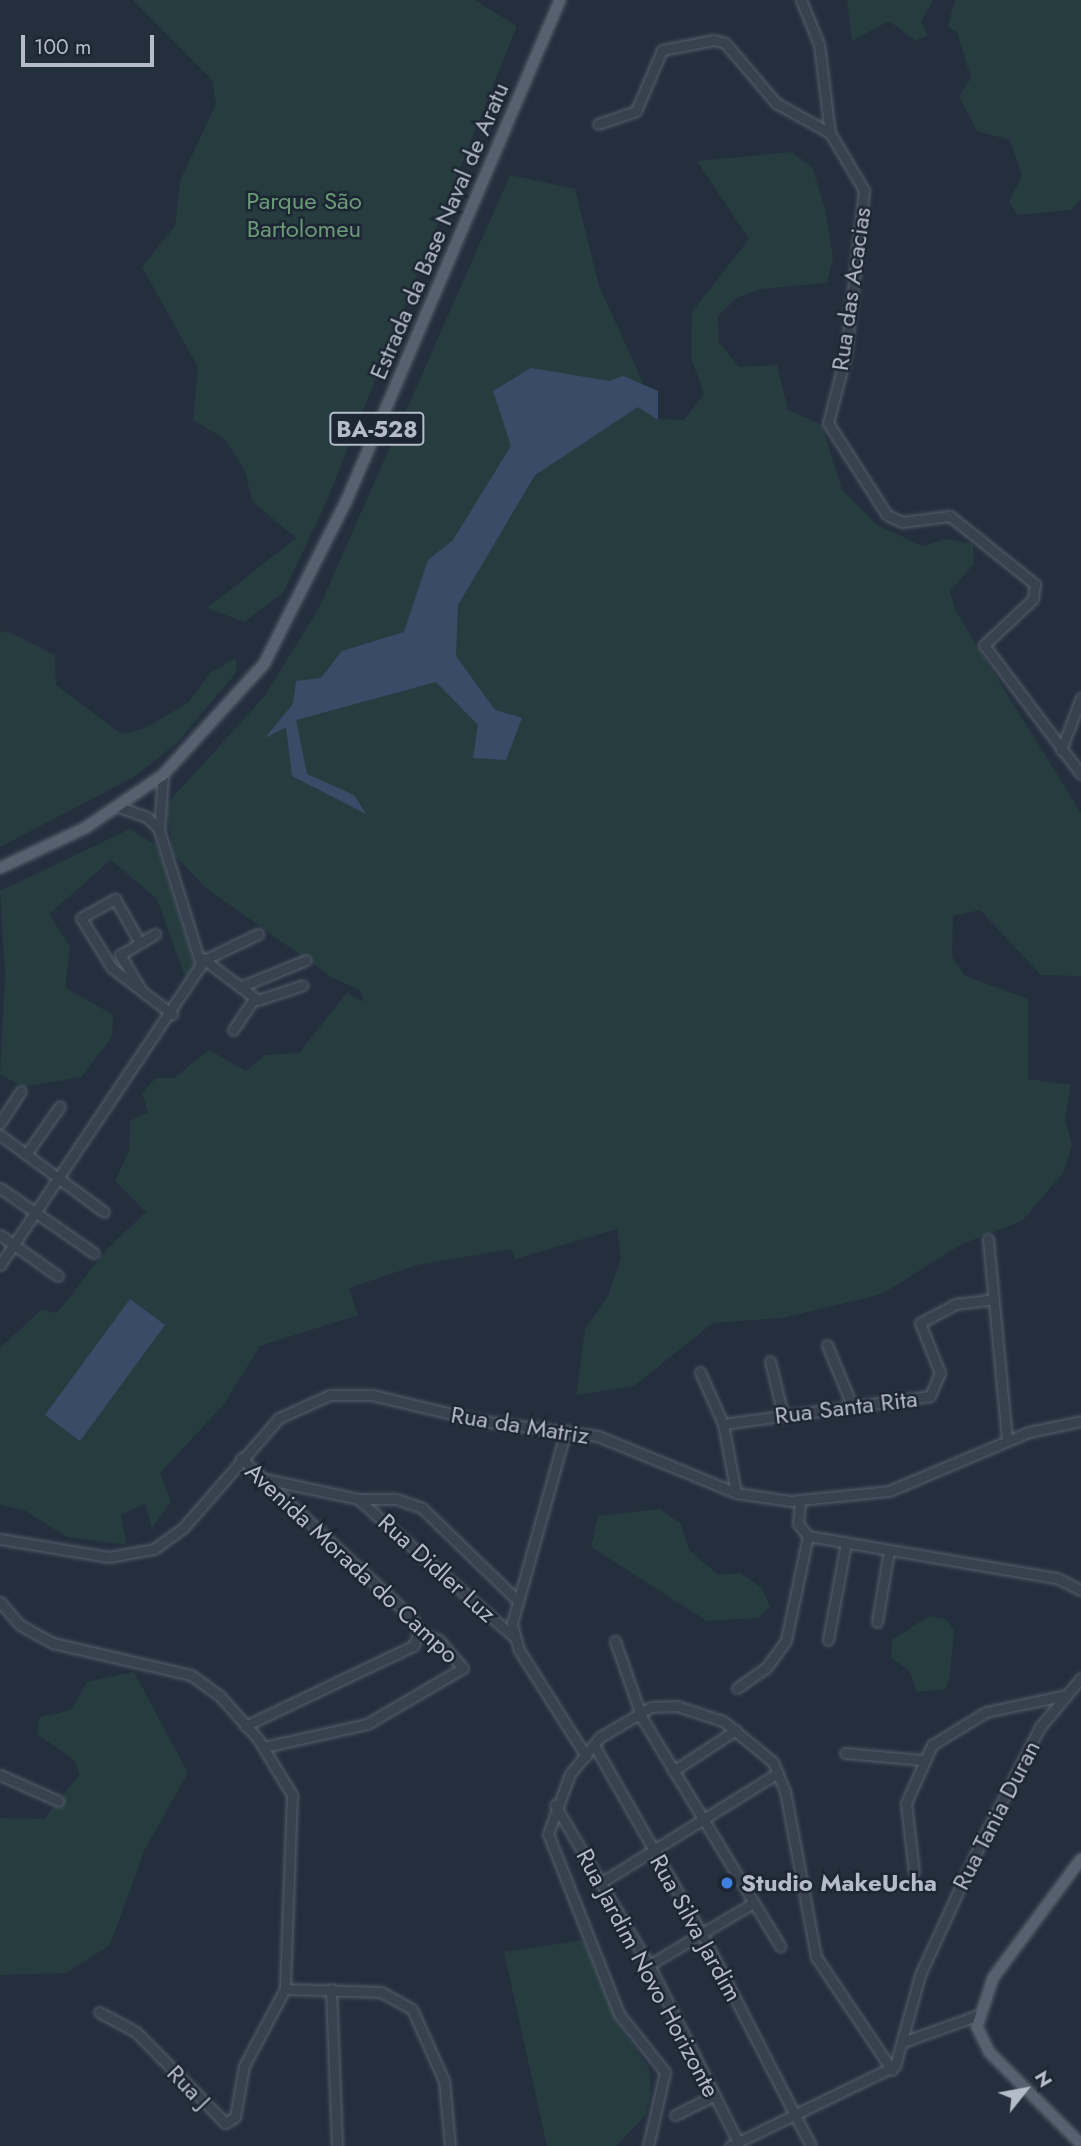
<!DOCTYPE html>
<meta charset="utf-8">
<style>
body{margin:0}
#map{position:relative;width:1081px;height:2146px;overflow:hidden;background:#242f3e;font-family:Jost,sans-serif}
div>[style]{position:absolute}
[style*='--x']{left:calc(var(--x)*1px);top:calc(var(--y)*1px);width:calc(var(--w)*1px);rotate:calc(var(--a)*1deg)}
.green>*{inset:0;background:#263c3f}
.water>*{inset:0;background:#394c67}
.roads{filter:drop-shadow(0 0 2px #565f6c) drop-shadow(0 0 2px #565f6c)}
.minor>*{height:9px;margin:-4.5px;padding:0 4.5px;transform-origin:4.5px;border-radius:4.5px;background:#38414e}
.major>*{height:10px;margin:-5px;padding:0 5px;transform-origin:5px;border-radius:5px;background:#56606e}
.dots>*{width:19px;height:19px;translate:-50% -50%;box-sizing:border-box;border:4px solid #1d2633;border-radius:50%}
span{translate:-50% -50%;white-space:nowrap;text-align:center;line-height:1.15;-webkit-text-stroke:5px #1d2633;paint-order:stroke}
.shield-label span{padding:2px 5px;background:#1d2633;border:2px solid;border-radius:5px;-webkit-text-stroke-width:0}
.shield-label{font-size:23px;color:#b4bcc9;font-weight:700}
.park-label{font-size:24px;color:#6b9a76}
.street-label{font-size:24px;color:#b4bcc9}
.poi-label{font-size:24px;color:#b4bcc9;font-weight:700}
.left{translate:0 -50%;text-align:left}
.north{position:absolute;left:990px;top:2055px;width:70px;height:70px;-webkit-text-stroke:5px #1d2633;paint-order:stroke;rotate:59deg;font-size:19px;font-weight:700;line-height:28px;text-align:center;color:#b4bcc9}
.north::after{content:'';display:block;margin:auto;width:24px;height:32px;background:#b4bcc9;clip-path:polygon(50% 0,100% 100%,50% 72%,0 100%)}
.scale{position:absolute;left:21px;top:35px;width:133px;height:32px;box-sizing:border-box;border:4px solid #b4bcc9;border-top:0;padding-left:9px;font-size:21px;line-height:24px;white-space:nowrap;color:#b4bcc9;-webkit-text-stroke:5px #1d2633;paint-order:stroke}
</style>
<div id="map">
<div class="green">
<i style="clip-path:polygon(133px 0,475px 0,517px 26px,325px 505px,283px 593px,244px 622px,207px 608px,296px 538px,252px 501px,245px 471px,225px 439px,193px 420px,198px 367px,142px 267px,175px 226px,180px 181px,216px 104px,212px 80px)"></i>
<i style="clip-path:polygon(933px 0,921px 22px,928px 35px,916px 41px,889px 21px,852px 41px,847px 0)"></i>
<i style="clip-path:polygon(955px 0,1081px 0,1081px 199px,1071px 210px,1017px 215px,1009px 201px,1022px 176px,1010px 140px,977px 131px,959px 96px,971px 78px,957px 32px,948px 26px)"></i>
<i style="clip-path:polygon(792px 152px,812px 167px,825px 208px,833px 257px,827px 283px,760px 289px,737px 298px,718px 316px,719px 342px,739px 367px,777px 365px,788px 410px,822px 425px,842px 490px,876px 524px,922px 546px,947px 539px,973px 544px,974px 564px,950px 591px,955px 610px,1081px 813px,1081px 976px,1041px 975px,980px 910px,953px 916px,952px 957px,965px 976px,1028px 999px,1028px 1079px,1071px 1085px,1065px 1119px,1072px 1145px,1064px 1172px,1022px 1221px,962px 1244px,882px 1294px,783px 1318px,713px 1323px,634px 1386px,576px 1395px,585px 1329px,608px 1296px,621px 1258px,617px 1229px,515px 1259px,511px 1249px,417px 1265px,349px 1288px,358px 1315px,260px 1346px,224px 1404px,160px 1473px,171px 1502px,152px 1528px,145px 1503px,121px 1515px,127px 1545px,67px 1537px,24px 1510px,0 1505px,0 1348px,41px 1310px,57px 1313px,106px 1250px,146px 1212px,115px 1181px,129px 1151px,130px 1121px,148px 1112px,142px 1093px,156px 1078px,174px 1078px,209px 1050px,246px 1071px,265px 1055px,299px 1053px,347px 993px,364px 1002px,360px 990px,333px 978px,206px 888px,174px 855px,165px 806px,264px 697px,319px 608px,510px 175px,575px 189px,599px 286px,644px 385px,658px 391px,658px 419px,684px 420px,704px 394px,691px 358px,692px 312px,749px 239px,697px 161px)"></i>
<i style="clip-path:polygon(7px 631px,55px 655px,56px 685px,122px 734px,144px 729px,189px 702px,210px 673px,236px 658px,236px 673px,177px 743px,134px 777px,0 847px,0 633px)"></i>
<i style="clip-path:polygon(130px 829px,157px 846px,195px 967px,185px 977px,157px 899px,111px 860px,49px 914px,70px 947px,65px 987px,113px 1015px,112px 1037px,81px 1077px,23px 1087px,0 1074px,5px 975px,0 891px)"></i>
<i style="clip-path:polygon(660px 1509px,681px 1524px,689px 1550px,718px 1575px,740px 1573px,762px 1588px,770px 1607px,758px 1618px,707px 1621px,591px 1547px,598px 1516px)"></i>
<i style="clip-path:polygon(929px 1616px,946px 1619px,954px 1630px,950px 1676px,946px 1689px,917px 1692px,910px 1671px,891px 1658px,892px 1640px)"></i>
<i style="clip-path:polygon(134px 1672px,188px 1773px,145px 1849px,110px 1945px,66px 1973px,0 1975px,0 1818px,44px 1819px,80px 1774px,74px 1760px,37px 1734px,40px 1717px,71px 1710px,87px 1682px)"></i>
<i style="clip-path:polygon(583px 1940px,617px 2021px,649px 2068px,651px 2092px,646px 2115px,616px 2146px,547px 2146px,504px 1952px)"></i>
</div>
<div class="water">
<i style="clip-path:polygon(531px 368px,609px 381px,623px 376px,658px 391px,658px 420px,638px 407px,535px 475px,458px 605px,456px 656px,495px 710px,522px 718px,506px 760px,473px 758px,478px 725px,436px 682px,296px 720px,307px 774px,354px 795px,366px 814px,292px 776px,286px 727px,265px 738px,293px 704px,296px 681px,321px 678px,342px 651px,404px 632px,428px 560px,453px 540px,511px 446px,493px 391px)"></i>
<i style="clip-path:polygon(130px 1299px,165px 1325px,80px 1441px,45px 1415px)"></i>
</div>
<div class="roads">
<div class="minor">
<i style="--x:801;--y:0;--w:48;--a:67.8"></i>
<i style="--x:819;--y:44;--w:90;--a:83"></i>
<i style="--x:830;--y:133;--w:66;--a:59.2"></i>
<i style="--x:864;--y:190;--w:165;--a:96.3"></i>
<i style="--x:846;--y:354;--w:71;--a:104.6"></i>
<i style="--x:828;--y:423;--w:109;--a:57.3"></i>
<i style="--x:887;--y:515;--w:17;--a:25"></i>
<i style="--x:902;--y:522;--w:48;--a:-7.1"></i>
<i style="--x:950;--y:516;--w:109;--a:38.7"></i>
<i style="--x:1035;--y:584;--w:15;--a:98"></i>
<i style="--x:1033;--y:599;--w:67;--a:136.8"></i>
<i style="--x:984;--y:645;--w:161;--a:53.1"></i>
<i style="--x:598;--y:124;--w:40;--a:-18.9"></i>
<i style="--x:636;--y:111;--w:66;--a:-66.9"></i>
<i style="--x:662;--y:50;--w:53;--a:-10.9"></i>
<i style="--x:714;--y:40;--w:11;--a:15"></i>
<i style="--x:725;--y:43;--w:79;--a:49.6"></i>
<i style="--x:776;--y:103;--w:62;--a:29.1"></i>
<i style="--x:1061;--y:750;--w:56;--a:-69"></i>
<i style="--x:119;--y:807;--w:30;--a:20"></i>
<i style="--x:147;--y:817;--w:16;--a:45"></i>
<i style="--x:140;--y:943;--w:51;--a:-119.6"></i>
<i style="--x:115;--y:899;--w:39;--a:151"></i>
<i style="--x:81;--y:918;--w:59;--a:58.2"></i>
<i style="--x:112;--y:968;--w:76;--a:37.5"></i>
<i style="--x:202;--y:958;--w:70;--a:36.9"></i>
<i style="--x:258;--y:1000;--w:47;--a:-18.4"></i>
<i style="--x:206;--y:959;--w:58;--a:-25.7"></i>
<i style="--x:240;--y:987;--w:71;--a:-22.2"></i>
<i style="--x:140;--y:988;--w:39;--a:-121"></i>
<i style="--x:120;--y:955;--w:41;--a:-31"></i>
<i style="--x:233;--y:1030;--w:37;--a:-56"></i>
<i style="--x:0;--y:1123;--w:38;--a:-57"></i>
<i style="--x:0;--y:1135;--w:129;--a:36.5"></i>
<i style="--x:27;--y:1153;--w:57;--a:-54.9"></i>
<i style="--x:0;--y:1188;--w:114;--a:34.7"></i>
<i style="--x:0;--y:1235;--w:71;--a:35.3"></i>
<i style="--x:988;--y:1239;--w:202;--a:84.6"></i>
<i style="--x:0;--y:1265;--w:361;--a:-56.2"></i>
<i style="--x:201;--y:965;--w:141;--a:-107.3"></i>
<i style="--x:159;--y:830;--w:55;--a:-85.8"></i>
<i style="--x:827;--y:1345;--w:63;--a:67.5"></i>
<i style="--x:770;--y:1361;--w:56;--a:76.5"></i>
<i style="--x:700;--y:1372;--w:57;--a:66.1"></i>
<i style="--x:723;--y:1424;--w:70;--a:79.3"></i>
<i style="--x:723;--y:1424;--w:209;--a:-7.7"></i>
<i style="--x:930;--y:1396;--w:25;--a:-67"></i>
<i style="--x:940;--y:1373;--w:54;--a:-111.8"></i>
<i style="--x:920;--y:1323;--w:40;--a:-28"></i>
<i style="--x:955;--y:1304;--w:39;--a:-7"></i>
<i style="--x:566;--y:1430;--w:201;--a:105.6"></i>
<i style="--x:512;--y:1624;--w:27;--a:75"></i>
<i style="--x:519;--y:1650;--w:125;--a:57.7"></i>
<i style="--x:241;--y:1458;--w:234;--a:43.1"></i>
<i style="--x:412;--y:1618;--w:17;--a:65"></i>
<i style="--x:265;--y:1479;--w:95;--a:12.1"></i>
<i style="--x:358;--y:1499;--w:210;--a:41.5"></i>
<i style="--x:358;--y:1499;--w:38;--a:0"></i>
<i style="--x:396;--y:1499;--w:28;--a:19"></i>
<i style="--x:422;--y:1508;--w:129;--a:44.1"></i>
<i style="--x:800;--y:1501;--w:23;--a:95"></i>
<i style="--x:798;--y:1524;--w:16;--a:50"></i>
<i style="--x:808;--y:1536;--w:253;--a:9.6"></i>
<i style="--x:1057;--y:1578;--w:27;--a:27"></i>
<i style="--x:0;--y:1539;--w:110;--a:9.4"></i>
<i style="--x:109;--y:1557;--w:46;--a:-10.1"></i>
<i style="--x:154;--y:1549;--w:36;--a:-36"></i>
<i style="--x:183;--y:1528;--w:146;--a:-48.9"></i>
<i style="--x:279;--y:1418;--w:56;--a:-24.3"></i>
<i style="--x:330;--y:1395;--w:42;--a:0"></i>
<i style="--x:372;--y:1395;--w:112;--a:13.4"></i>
<i style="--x:481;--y:1421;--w:118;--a:7.3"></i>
<i style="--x:598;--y:1436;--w:149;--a:22.4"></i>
<i style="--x:736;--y:1493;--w:55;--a:8.4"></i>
<i style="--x:790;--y:1501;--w:100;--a:-5.8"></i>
<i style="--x:889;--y:1491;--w:152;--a:-22.9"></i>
<i style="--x:1029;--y:1432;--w:53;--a:-11.9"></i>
<i style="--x:0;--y:1602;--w:30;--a:49"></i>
<i style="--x:20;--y:1625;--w:38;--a:29"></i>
<i style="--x:53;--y:1643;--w:142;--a:13.1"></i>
<i style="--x:191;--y:1675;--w:34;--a:36"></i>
<i style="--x:219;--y:1695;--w:59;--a:48.4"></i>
<i style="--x:258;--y:1739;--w:66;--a:58.7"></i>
<i style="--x:292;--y:1795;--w:194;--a:92.1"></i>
<i style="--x:285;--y:1989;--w:96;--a:1.8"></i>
<i style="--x:381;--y:1992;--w:35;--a:29"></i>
<i style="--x:412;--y:2009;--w:79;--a:66"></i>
<i style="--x:444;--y:2081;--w:65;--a:84.7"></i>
<i style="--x:877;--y:1622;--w:73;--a:-80.5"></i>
<i style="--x:828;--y:1640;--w:99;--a:-79.5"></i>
<i style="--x:615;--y:1641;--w:82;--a:70.7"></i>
<i style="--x:642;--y:1718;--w:267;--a:58.8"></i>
<i style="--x:737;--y:1688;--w:35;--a:-35"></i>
<i style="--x:766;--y:1668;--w:34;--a:-54"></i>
<i style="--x:786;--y:1640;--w:106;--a:-78.1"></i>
<i style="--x:245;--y:1726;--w:186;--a:-25.5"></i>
<i style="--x:413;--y:1646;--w:14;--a:-65"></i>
<i style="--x:594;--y:1745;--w:218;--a:60.3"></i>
<i style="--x:702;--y:1934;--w:238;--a:62.8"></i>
<i style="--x:264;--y:1747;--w:106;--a:-12.6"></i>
<i style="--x:367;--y:1724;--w:111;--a:-30.3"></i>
<i style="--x:463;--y:1668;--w:37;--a:-131"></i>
<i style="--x:439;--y:1640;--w:21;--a:-161"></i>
<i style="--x:845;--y:1753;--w:78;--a:5.1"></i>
<i style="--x:673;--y:1771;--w:75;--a:-33.1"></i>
<i style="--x:0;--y:1775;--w:64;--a:24.1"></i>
<i style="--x:555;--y:1805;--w:186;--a:59.6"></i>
<i style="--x:649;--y:1965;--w:200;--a:63.3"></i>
<i style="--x:914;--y:1872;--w:69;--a:-96.6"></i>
<i style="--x:906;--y:1803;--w:64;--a:-65.9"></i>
<i style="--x:932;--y:1745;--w:63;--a:-31.4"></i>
<i style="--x:986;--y:1712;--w:78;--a:-11.9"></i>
<i style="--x:602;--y:1882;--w:207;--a:-31.8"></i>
<i style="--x:649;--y:1965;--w:121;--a:-30.8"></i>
<i style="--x:331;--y:1989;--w:157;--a:87.8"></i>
<i style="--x:99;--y:2012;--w:42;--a:28.4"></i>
<i style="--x:136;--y:2032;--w:127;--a:45.6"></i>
<i style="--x:225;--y:2123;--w:12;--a:-31"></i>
<i style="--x:235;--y:2117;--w:52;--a:-80"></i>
<i style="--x:244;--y:2066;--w:87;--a:-62"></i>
<i style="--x:903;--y:2042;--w:80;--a:-19.8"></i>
<i style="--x:675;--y:2115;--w:42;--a:-26.6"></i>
<i style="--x:648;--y:2146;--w:76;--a:-77.1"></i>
<i style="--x:665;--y:2072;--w:74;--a:-128.4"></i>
<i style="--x:619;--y:2014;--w:193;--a:-111.5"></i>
<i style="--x:548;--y:1834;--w:64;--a:-69.9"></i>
<i style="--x:570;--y:1774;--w:48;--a:-51"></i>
<i style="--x:600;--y:1737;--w:59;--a:-30.5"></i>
<i style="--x:651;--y:1707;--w:26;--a:-2"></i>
<i style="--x:677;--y:1706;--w:48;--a:18.1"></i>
<i style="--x:723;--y:1721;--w:65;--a:39.4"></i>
<i style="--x:773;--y:1762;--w:31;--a:68"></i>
<i style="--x:785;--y:1791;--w:169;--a:79.4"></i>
<i style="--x:816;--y:1957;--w:136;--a:56.1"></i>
<i style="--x:730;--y:2146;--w:183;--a:-25.9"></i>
<i style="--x:895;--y:2066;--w:94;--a:-74.6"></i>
<i style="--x:920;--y:1975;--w:142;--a:-65.4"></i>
<i style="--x:979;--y:1846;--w:134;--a:-62.9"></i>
<i style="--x:1040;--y:1727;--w:64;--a:-50.1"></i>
</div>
<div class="major">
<i style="--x:0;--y:868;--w:94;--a:-25.2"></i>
<i style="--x:85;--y:828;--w:94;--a:-34.2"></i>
<i style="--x:163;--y:775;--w:150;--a:-47.7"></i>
<i style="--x:264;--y:664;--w:182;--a:-63.2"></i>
<i style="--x:346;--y:502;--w:546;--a:-66.91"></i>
<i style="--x:1081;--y:1859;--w:148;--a:126.5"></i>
<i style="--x:993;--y:1978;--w:52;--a:108.1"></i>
<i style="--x:977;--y:2027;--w:28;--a:64"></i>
<i style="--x:989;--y:2052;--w:130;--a:45"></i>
</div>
</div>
<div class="dots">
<i style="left:727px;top:1883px;background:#3f7fe0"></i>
</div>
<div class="shield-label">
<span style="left:377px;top:429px">BA-528</span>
</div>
<div class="park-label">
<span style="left:304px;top:215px">Parque São<br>Bartolomeu</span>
</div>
<div class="street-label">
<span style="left:439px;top:231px;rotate:-67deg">Estrada da Base Naval de Aratu</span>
<span style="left:851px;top:289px;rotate:-82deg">Rua das Acacias</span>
<span style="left:846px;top:1407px;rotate:-7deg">Rua Santa Rita</span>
<span style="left:520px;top:1425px;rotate:9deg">Rua da Matriz</span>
<span style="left:352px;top:1563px;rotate:43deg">Avenida Morada do Campo</span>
<span style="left:437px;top:1568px;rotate:42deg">Rua Didler Luz</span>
<span style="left:996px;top:1815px;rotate:-63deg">Rua Tania Duran</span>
<span style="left:696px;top:1928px;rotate:61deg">Rua Silva Jardim</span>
<span style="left:648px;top:1973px;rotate:62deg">Rua Jardim Novo Horizonte</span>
<span style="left:189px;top:2087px;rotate:46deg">Rua J</span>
</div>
<div class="poi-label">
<span class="left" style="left:741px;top:1883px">Studio MakeUcha</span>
</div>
<div class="north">N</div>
<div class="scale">100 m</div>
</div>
